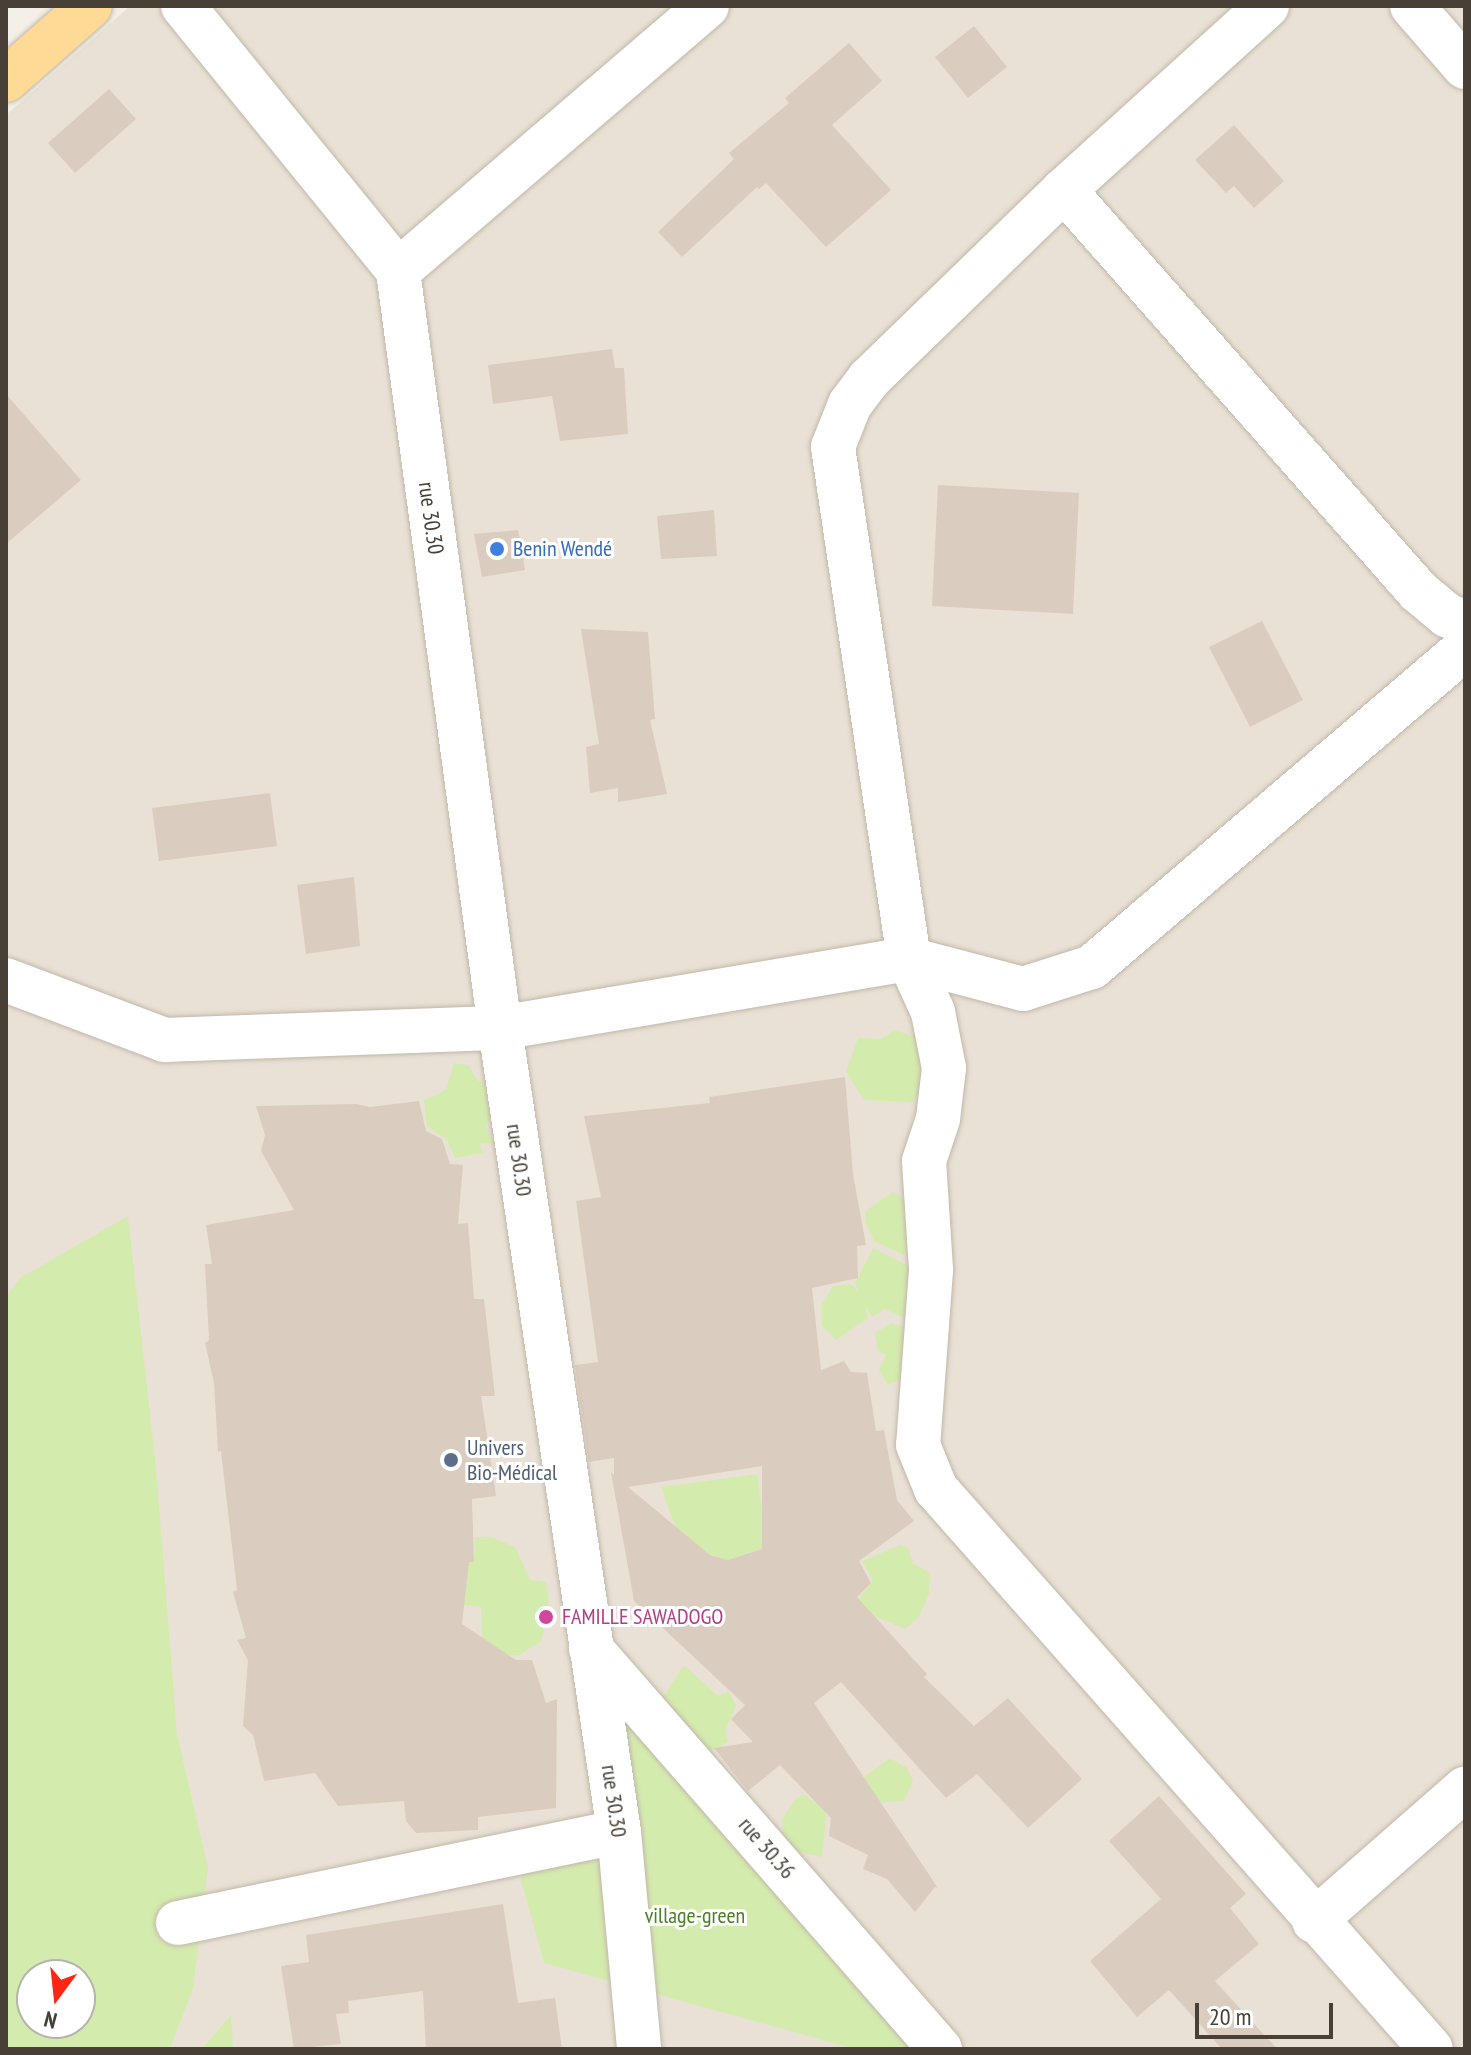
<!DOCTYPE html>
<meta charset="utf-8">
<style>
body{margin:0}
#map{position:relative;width:1471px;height:2055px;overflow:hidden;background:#f4f0e7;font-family:"PT Sans Narrow",sans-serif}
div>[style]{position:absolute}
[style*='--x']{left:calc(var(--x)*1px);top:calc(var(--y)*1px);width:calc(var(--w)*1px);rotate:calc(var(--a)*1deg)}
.residential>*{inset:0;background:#e9e1d5}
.green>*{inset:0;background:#d4ebae}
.building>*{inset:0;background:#dacdbf}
.roads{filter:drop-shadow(0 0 2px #c1b7a9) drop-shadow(0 0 2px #c1b7a9)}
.minor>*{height:44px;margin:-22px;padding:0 22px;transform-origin:22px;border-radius:22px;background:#fff}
.major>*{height:44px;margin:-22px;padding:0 22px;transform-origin:22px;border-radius:22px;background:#ffda96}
.dots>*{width:22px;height:22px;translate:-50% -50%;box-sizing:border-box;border:4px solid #fff;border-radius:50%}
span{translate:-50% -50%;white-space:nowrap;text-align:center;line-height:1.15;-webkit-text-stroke:6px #fff;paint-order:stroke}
.street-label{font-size:22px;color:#484036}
.shop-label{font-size:22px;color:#366cbe}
.left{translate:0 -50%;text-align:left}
.service-label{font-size:22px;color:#4e5e75}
.hotel-label{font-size:22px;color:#b23c85}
.park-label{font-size:22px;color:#4d7e25}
.frame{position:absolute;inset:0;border:8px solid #484036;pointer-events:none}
.north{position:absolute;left:16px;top:1959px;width:80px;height:80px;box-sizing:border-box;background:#fff;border:2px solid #b6b3af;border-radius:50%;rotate:195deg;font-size:22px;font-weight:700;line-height:32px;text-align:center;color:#484036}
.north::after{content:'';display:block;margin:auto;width:28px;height:36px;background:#ff2714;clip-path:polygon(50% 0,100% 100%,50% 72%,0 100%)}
.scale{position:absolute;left:1195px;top:2003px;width:138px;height:36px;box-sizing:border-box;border:4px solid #484036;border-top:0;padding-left:10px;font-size:24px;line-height:28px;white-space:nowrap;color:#484036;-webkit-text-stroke:6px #fff;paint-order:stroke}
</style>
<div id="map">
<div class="residential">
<i style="clip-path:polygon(evenodd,130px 6px,1465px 6px,1465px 2049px,6px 2049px,6px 115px,130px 6px,32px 1975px,80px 1975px,80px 2023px,32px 2023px,32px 1975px)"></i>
</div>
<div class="green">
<i style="clip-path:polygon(894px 1030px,927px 1040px,932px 1078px,912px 1102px,864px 1100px,846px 1072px,858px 1038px,881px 1039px)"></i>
<i style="clip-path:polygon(454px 1063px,468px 1065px,478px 1081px,497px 1080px,497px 1115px,485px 1125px,494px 1144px,480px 1143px,483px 1153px,455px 1158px,447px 1140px,427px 1126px,424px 1100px,446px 1090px)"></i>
<i style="clip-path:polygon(893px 1192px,904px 1198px,927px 1226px,904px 1255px,874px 1241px,866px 1224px,865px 1211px)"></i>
<i style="clip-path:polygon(evenodd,128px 1216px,156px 1468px,177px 1734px,208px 1868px,193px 1988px,170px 2049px,6px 2049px,6px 1297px,20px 1278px,128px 1216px,32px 1975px,80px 1975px,80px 2023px,32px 2023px,32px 1975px)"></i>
<i style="clip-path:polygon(873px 1248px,911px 1267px,908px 1320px,885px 1309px,872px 1317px,865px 1305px,868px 1318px,836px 1340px,822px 1326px,822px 1304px,833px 1286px,850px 1284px,859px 1292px,855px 1283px)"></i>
<i style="clip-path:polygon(891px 1323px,917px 1331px,901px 1379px,888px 1385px,879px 1370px,886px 1355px,878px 1351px,875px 1333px)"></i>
<i style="clip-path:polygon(757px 1474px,767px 1547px,728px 1560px,710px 1555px,675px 1526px,661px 1487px)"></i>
<i style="clip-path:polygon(475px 1537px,491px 1537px,515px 1547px,530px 1580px,546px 1582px,549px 1609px,537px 1616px,544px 1628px,541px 1641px,519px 1655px,506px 1655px,482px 1638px,481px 1607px,464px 1605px,462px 1562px,474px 1562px)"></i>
<i style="clip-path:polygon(900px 1545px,908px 1548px,913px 1563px,930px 1573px,929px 1594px,919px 1617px,905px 1629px,863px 1611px,857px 1602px,873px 1580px,862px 1561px)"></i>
<i style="clip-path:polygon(684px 1665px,718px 1696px,729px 1691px,736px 1706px,725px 1730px,728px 1742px,708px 1752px,658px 1704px,670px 1703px,663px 1697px)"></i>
<i style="clip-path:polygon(623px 1704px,923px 2049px,855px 2049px,544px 1963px,516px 1862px,640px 1848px)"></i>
<i style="clip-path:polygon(890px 1758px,907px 1768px,913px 1780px,904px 1801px,873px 1803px,861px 1779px)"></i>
<i style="clip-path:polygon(805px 1794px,812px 1801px,822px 1794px,826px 1819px,822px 1857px,790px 1850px,784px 1841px,782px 1820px,795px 1799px)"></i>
<i style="clip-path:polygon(231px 2015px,233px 2049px,202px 2049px)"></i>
</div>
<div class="building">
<i style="clip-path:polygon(974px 26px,1007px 67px,968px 98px,935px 57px)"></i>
<i style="clip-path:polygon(849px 43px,882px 81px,832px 125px,891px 190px,826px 247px,766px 183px,759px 189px,757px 187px,682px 257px,658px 232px,734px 159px,729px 153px,789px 103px,785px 98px)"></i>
<i style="clip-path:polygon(109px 89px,136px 119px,75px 173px,48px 143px)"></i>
<i style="clip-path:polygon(1234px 125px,1284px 181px,1254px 208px,1234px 186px,1226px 193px,1195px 160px)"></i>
<i style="clip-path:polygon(612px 349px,615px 368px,624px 368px,628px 434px,560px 441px,552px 396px,493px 404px,488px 365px)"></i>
<i style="clip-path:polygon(6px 394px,81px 480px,6px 544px)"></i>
<i style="clip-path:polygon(938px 485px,1079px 493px,1073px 614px,932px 606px)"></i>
<i style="clip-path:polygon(714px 510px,717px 556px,661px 559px,657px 516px)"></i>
<i style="clip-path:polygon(518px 530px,525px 570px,482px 577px,474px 534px)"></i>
<i style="clip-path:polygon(1262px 621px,1303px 700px,1250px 727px,1209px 647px)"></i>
<i style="clip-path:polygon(581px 629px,648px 632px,655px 719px,650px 720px,667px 794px,618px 802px,618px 788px,590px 793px,586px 747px,599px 744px)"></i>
<i style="clip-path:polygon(270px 793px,277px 846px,159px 861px,152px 808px)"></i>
<i style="clip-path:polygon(354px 877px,360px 946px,306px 954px,297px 885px)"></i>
<i style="clip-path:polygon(evenodd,845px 1077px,853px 1174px,866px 1245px,857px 1246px,858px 1278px,812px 1288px,821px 1370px,844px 1361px,851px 1372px,867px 1373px,876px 1431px,884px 1430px,897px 1500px,914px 1521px,859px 1561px,871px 1583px,857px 1597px,927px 1674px,924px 1677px,974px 1726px,1008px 1698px,1082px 1779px,1028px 1828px,977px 1774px,946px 1798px,841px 1682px,814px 1703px,938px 1888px,935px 1887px,915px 1912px,887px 1879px,863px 1869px,868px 1855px,829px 1836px,831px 1818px,780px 1765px,748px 1791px,714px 1748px,753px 1742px,731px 1719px,745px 1705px,634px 1601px,611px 1472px,614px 1475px,614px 1458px,589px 1462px,575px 1365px,598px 1362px,576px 1201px,601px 1197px,584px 1116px,710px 1103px,709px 1097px,845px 1077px,762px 1466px,762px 1549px,728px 1560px,710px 1555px,628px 1487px,762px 1466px)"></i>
<i style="clip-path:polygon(419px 1101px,426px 1131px,442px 1139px,450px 1164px,463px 1165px,458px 1224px,468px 1223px,474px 1299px,484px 1299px,495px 1396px,481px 1396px,496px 1496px,472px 1499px,474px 1562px,469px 1562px,462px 1624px,516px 1660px,532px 1660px,546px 1703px,557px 1699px,556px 1808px,478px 1817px,478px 1830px,416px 1833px,406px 1821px,404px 1801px,338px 1806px,315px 1773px,264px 1781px,253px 1735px,243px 1726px,248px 1660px,237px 1640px,246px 1638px,233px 1592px,237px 1590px,221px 1451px,218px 1452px,214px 1383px,205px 1343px,209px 1340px,205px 1264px,212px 1264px,206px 1225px,294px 1210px,261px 1151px,265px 1135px,256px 1106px,356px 1104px,370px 1107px)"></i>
<i style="clip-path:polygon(1159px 1796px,1246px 1894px,1230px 1908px,1259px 1944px,1215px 1981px,1277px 2049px,1222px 2049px,1169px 1990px,1137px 2017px,1090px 1961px,1161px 1899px,1109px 1841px)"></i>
<i style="clip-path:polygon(503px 1904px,518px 2003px,555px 1998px,562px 2049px,426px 2049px,423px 1991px,348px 2001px,349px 2013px,336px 2014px,341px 2044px,294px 2049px,281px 1966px,309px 1962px,306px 1935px)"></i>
</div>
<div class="roads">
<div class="minor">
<i style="--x:183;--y:6;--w:341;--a:50.9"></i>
<i style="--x:1267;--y:6;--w:274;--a:137.8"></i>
<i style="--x:1064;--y:190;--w:272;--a:135.9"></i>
<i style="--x:869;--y:379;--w:31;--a:127"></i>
<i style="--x:850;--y:404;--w:46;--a:111.6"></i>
<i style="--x:833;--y:447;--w:518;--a:81.56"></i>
<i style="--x:909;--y:959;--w:58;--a:65.6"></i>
<i style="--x:933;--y:1012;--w:57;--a:78.9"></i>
<i style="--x:944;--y:1068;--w:51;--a:96.7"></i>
<i style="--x:938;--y:1119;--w:44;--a:108.4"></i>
<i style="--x:924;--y:1161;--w:109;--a:86.3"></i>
<i style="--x:931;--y:1270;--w:175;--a:94.2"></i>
<i style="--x:918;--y:1445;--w:48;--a:67.8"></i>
<i style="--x:936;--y:1489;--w:747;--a:48.53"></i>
<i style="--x:1412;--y:6;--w:81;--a:49"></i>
<i style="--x:1064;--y:190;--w:535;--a:48.56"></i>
<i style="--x:1418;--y:591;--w:38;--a:40"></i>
<i style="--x:1447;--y:615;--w:20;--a:24"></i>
<i style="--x:398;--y:271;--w:764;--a:82.33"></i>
<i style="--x:500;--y:1028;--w:813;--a:81.58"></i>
<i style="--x:619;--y:1832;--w:218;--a:84.7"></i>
<i style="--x:398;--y:271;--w:407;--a:-40.6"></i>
<i style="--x:6;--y:980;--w:170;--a:20.7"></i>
<i style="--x:165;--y:1040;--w:335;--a:-2.1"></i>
<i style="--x:500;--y:1028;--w:415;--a:-9.6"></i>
<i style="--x:909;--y:959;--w:118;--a:14.7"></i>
<i style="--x:1023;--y:989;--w:72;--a:-17.7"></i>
<i style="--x:1092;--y:967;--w:491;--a:-40.5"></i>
<i style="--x:591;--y:1649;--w:531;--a:48.9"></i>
<i style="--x:1314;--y:1921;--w:201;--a:-41.2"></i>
<i style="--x:178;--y:1923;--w:450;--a:-11.7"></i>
</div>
<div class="major">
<i style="--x:6;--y:80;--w:112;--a:-41.4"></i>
</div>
</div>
<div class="dots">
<i style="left:497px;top:549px;background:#3f7fe0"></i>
<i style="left:451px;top:1460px;background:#5c6f8a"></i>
<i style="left:546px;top:1617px;background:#d1479c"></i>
</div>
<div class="street-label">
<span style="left:431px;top:518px;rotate:82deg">rue 30.30</span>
<span style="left:519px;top:1160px;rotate:82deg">rue 30.30</span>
<span style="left:614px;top:1801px;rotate:82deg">rue 30.30</span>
<span style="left:767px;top:1848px;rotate:49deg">rue 30.36</span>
</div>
<div class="shop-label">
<span class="left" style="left:513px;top:549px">Benin Wendé</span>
</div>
<div class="service-label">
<span class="left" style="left:467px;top:1460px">Univers<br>Bio-Médical</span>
</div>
<div class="hotel-label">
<span class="left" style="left:562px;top:1617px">FAMILLE SAWADOGO</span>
</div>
<div class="park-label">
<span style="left:695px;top:1916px">village-green</span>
</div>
<div class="frame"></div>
<div class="north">N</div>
<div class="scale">20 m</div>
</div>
